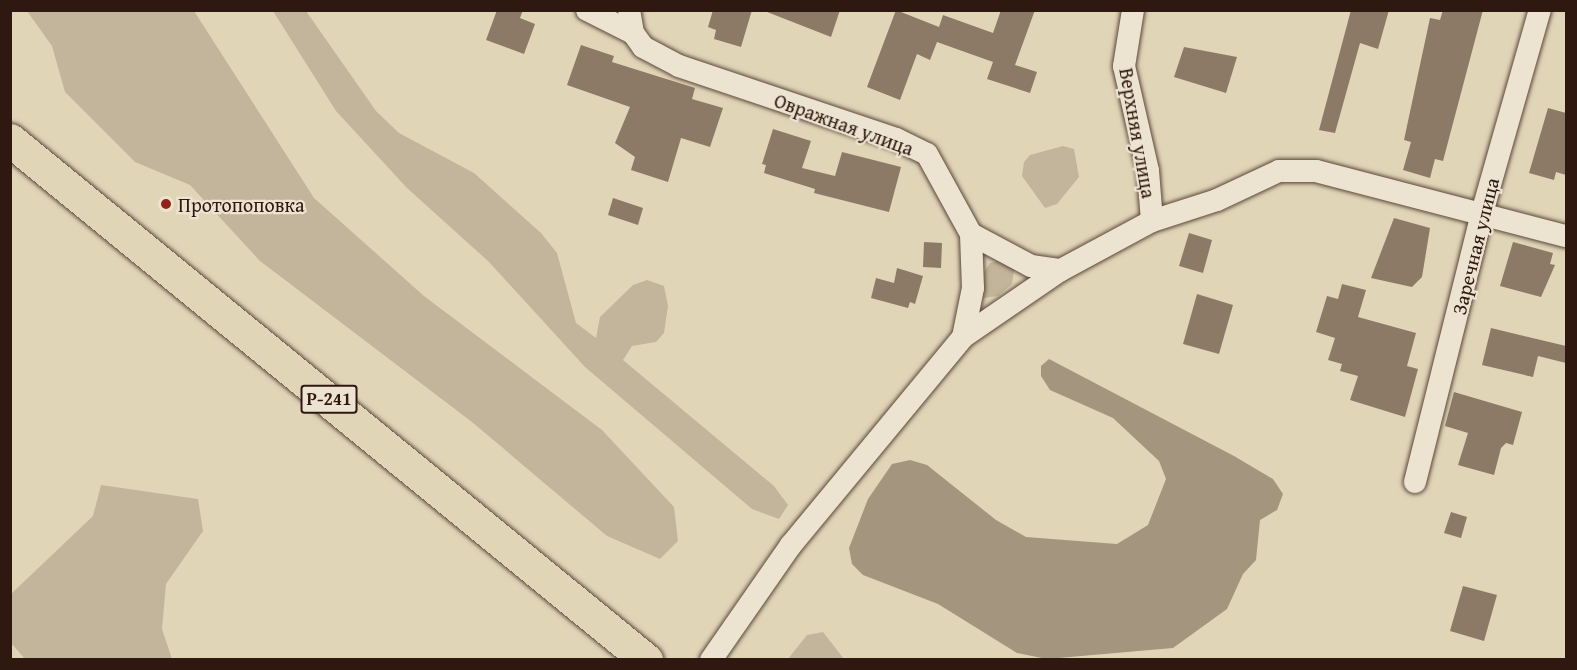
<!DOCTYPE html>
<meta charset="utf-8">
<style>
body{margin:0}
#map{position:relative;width:1577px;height:670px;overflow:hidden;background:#e1d5b8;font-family:"Gentium Book Plus",serif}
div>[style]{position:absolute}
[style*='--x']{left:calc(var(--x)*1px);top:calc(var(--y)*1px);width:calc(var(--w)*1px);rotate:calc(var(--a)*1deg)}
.green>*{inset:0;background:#c3b59b}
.water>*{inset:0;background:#a4957f}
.building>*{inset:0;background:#8c7a67}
.roads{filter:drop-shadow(0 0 2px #5c4739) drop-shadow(0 0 2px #5c4739)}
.minor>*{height:22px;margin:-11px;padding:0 11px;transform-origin:11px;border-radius:11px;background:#ece4d1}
.trunk>*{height:33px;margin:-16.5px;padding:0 16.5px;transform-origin:16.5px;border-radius:16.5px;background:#e1d5b8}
.dots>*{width:16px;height:16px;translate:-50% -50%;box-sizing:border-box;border:3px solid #ece4d1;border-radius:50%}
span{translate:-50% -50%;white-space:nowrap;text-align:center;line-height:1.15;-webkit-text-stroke:4.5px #ece4d1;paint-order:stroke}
.shield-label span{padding:2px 4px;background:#ece4d1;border:2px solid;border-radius:4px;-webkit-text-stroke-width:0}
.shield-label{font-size:18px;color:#2f180f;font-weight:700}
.street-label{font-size:20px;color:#2f180f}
.poi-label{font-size:20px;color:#2f180f}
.left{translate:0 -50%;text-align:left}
.frame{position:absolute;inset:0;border:12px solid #2f180f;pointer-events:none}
</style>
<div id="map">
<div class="green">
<i style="clip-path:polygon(27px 11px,194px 11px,314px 198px,424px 296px,602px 430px,674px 507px,678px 541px,660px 559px,607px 536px,472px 422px,260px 261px,190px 185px,135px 162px,65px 92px,52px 46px)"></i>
<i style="clip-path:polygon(273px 11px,306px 11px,376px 111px,399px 133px,474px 173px,541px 233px,557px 253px,576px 323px,596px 338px,600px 317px,633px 285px,647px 280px,664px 286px,668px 306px,664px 333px,656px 342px,632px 346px,623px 360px,774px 486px,788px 505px,779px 519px,752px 509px,585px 367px,488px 261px,407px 188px,336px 111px)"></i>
<i style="clip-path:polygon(1063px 146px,1074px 149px,1079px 177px,1057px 204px,1045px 208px,1022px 176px,1024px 162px,1030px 155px)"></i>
<i style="clip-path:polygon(1000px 260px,1014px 269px,1012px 284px,998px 296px,983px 298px,984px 272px,990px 263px)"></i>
<i style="clip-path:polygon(101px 485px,198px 499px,203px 531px,166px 584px,162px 629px,172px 659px,25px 659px,11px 643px,11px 594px,93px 516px)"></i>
<i style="clip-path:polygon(823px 632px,844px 659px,788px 659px,807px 635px)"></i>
</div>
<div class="water">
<i style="clip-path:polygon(1049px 359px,1234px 456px,1273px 479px,1283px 494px,1277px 510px,1260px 520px,1256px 560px,1243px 574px,1227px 609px,1173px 648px,1047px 659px,1017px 653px,938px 604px,863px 575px,852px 564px,849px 548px,868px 499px,892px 464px,910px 460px,927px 465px,996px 520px,1026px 537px,1117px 544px,1148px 525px,1166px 479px,1159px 461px,1113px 418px,1050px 390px,1041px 376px,1041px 366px)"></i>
</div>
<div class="building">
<i style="clip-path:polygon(497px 10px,523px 10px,520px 18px,535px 24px,524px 54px,486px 40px)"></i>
<i style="clip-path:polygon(713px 10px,752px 10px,741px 47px,714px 39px,716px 30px,708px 27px)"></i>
<i style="clip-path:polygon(762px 10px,840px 10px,831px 37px)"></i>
<i style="clip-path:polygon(896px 10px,939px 27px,943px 15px,993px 33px,1001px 10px,1035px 10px,1015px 65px,1037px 72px,1030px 93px,987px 79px,993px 62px,937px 42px,930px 60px,917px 54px,900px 100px,867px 87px)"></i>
<i style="clip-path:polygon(1351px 10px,1389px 10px,1378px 49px,1360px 43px,1335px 133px,1319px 130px)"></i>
<i style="clip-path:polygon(1443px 10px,1483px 10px,1443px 161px,1435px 159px,1430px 178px,1403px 170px,1411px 142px,1404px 140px,1430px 18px,1440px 20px)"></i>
<i style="clip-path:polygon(581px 45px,614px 56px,612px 62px,695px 88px,692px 99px,723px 108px,710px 147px,681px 138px,668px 182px,631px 170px,635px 157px,615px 143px,630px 107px,567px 85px)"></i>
<i style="clip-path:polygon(1184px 47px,1237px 57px,1226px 93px,1174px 77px)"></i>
<i style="clip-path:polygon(1548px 108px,1566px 113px,1566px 175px,1556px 172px,1554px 180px,1529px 173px)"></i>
<i style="clip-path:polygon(773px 129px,811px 141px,802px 168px,835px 176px,842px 152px,901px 167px,889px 212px,814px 193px,815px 189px,764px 173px,766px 165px,762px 164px)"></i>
<i style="clip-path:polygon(613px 198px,643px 208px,638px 225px,608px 215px)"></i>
<i style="clip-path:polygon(1394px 218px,1430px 228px,1422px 277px,1412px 287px,1371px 278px)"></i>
<i style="clip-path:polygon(1189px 233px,1212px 240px,1203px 273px,1179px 266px)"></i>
<i style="clip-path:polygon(924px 242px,942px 243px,941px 268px,923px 267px)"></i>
<i style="clip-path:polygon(1513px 242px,1553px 253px,1550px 264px,1555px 265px,1541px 297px,1500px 286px)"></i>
<i style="clip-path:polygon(897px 268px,923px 276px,915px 304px,910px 302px,908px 308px,871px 298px,876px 278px,894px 283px)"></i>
<i style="clip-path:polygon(1342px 284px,1366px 290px,1358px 317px,1416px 333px,1407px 366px,1418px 369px,1405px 417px,1350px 400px,1358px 376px,1340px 371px,1342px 364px,1328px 360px,1335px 338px,1316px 332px,1327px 296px,1338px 299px)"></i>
<i style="clip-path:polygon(1197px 294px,1233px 305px,1219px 354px,1183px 344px)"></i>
<i style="clip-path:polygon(1491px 328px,1566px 346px,1566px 363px,1538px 356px,1533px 377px,1482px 365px)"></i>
<i style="clip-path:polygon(1454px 392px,1522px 412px,1513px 445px,1506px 443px,1501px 448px,1494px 475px,1458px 465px,1468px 433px,1445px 426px)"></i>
<i style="clip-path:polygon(1451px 512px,1467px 517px,1461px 538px,1444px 533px)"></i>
<i style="clip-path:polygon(1463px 586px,1497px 595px,1484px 641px,1450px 631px)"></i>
</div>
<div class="roads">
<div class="minor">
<i style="--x:587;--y:10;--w:51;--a:26.6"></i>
<i style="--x:629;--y:10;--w:23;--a:80"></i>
<i style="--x:633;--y:33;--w:17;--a:54"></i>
<i style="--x:643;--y:47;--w:41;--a:27.8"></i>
<i style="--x:679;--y:66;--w:229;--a:18.6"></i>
<i style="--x:896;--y:139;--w:34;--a:26"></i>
<i style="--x:927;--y:154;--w:91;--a:61.2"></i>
<i style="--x:971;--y:234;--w:54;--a:87.9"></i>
<i style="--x:973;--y:288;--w:50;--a:101.5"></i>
<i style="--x:1133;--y:10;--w:57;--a:99.1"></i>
<i style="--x:1124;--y:66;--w:108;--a:77.1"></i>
<i style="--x:1148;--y:171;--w:50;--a:85.4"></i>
<i style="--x:971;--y:234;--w:68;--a:28.1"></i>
<i style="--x:1031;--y:266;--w:30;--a:8"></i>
<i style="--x:1415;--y:482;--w:277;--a:-76"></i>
<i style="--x:1482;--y:213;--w:211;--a:-74.1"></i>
<i style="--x:711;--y:660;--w:140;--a:-55.2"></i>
<i style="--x:791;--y:545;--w:270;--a:-50.4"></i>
<i style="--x:963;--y:337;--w:119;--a:-34.4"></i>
<i style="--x:1061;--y:270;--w:103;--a:-28.3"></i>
<i style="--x:1152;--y:221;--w:68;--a:-17.9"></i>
<i style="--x:1217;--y:200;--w:68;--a:-25.1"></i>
<i style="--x:1279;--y:171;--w:37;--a:0"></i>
<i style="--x:1316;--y:171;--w:258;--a:14.6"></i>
</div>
<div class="trunk">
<i style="--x:10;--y:140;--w:822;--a:39.27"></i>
</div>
</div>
<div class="dots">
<i style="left:166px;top:204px;background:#8f2418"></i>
</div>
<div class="shield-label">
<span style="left:329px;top:399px">Р-241</span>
</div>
<div class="street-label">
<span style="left:844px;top:124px;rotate:20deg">Овражная улица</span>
<span style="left:1138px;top:133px;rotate:80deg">Верхняя улица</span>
<span style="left:1475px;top:246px;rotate:-76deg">Заречная улица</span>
</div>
<div class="poi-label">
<span class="left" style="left:178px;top:204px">Протопоповка</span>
</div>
<div class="frame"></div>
</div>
